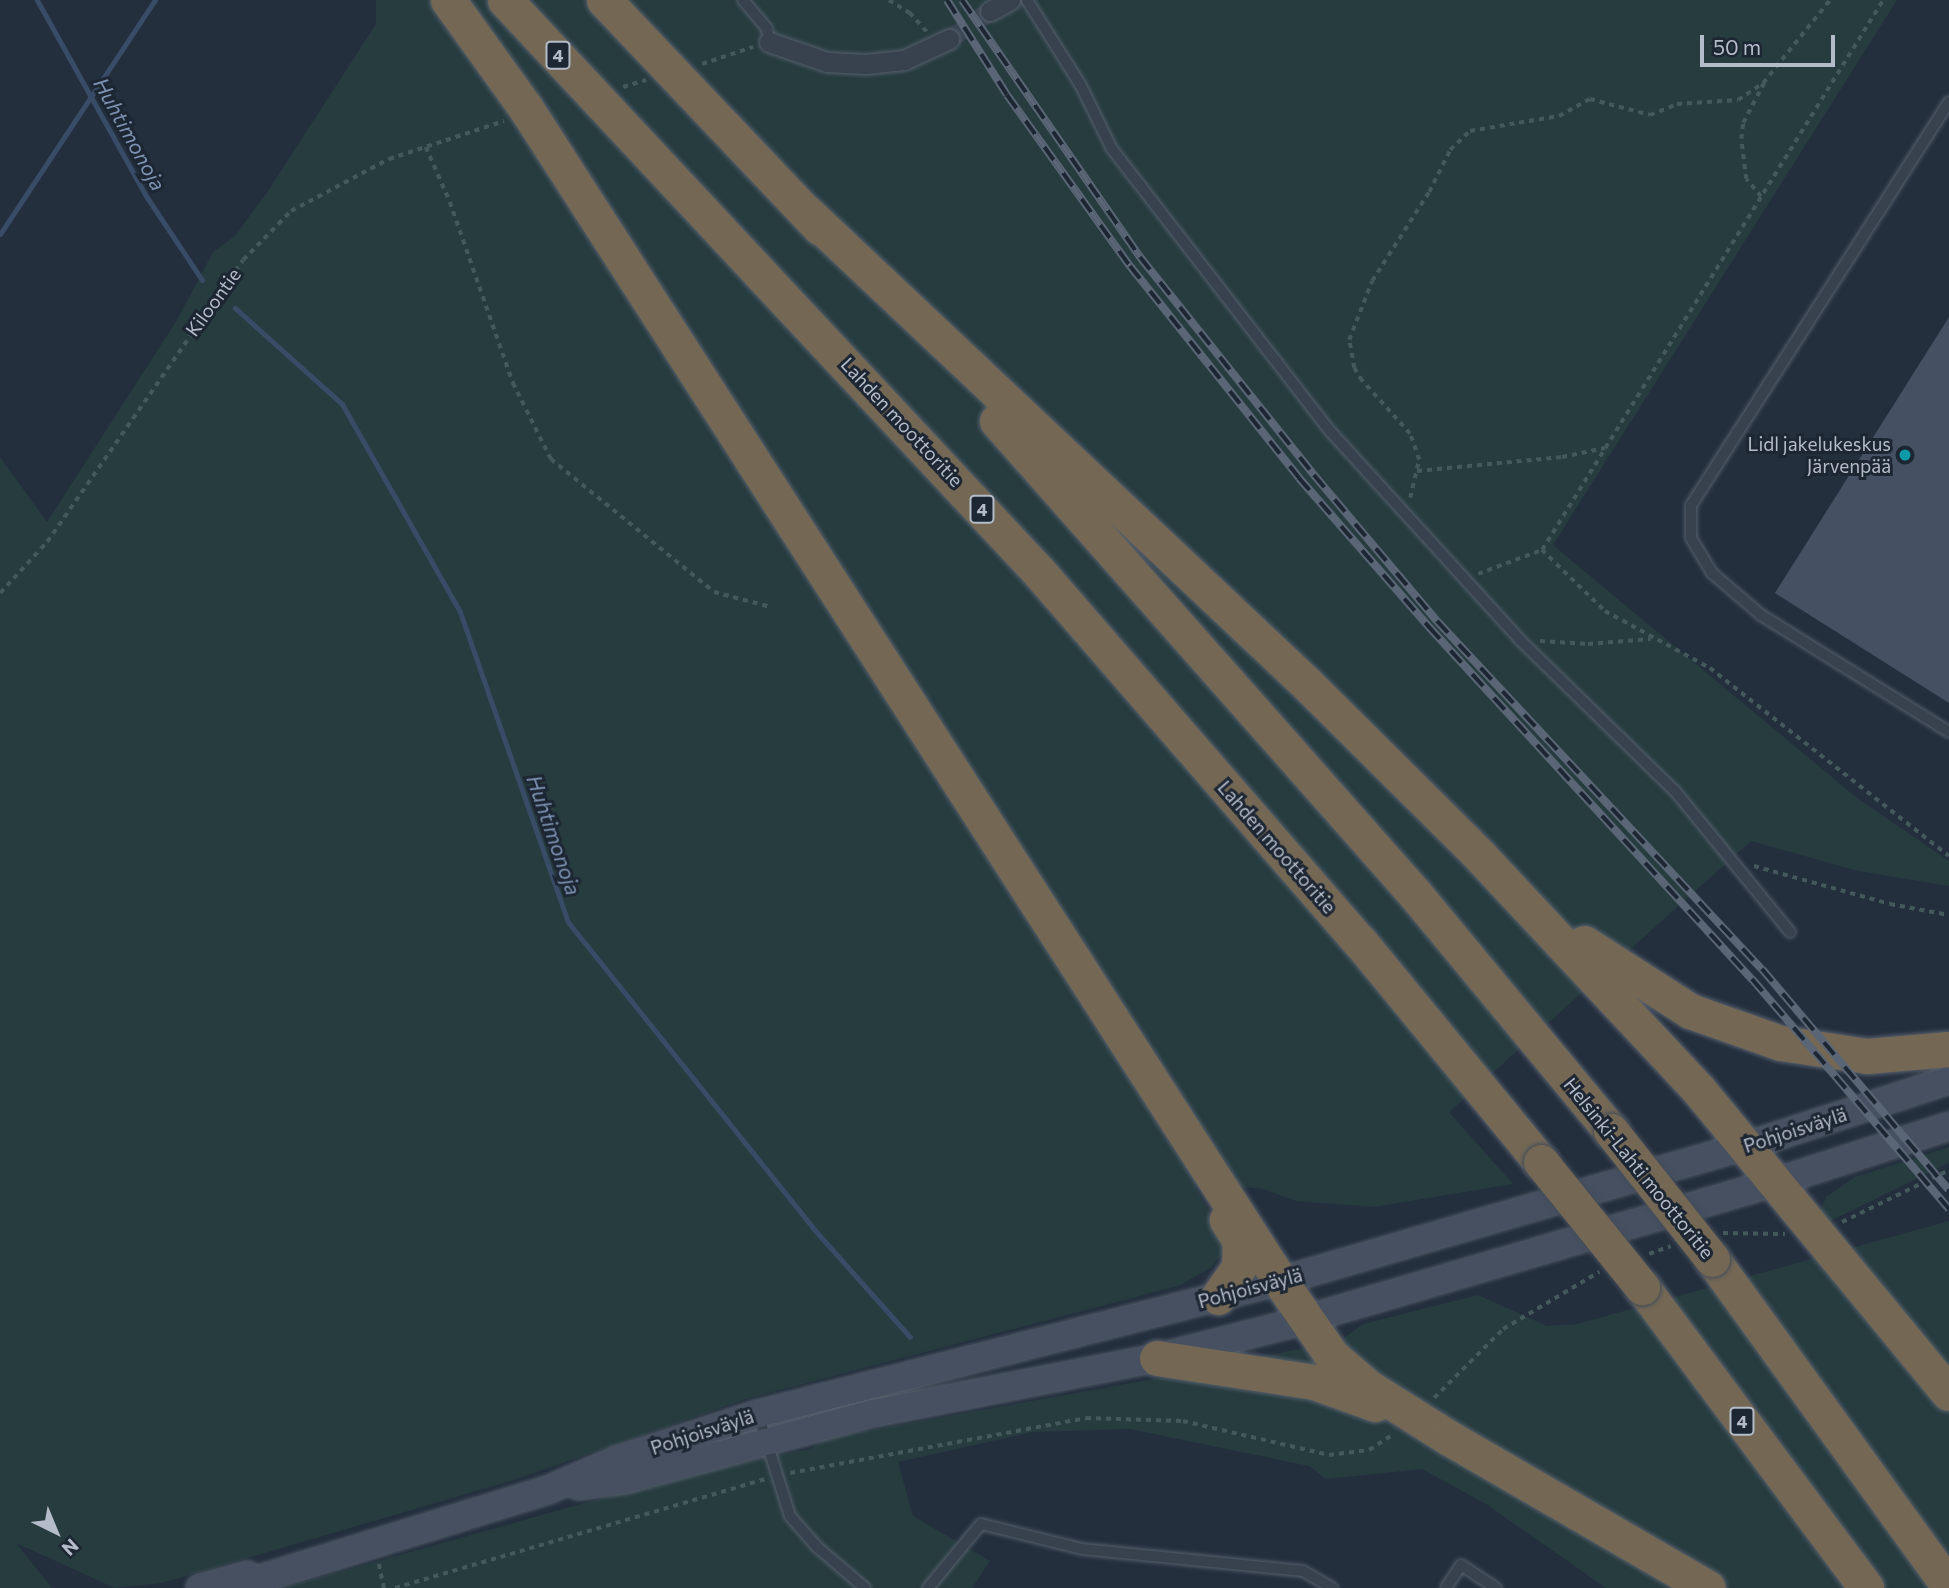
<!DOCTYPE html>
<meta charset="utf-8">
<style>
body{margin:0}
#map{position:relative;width:1949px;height:1588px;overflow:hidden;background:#242f3e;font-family:Commissioner,sans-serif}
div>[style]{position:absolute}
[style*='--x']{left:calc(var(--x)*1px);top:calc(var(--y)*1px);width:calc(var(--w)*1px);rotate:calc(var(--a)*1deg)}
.green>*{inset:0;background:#263c3f}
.stream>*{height:5px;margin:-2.5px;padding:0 2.5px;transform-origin:2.5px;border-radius:2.5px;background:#394c67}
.building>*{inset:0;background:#455162}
.minor-tunnel>*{height:19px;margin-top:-9.5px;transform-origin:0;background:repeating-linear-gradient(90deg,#3a4453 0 19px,transparent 0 29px)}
.path>*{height:3.5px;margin-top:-1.75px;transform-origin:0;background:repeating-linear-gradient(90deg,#44595c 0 5px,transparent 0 10px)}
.roads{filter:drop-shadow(0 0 2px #565f6c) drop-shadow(0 0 2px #565f6c)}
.service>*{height:10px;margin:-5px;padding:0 5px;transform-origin:5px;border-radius:5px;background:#38414e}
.minor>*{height:19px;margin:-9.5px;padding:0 9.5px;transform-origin:9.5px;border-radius:9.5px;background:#38414e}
.secondary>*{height:26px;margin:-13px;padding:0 13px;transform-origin:13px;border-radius:13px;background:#465061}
.motorway>*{height:35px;margin:-17.5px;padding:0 17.5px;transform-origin:17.5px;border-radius:17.5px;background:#746855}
.rail>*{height:8px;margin-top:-4px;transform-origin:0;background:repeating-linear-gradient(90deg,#1d2633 0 16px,#5a6575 0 32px);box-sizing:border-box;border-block:2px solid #5a6575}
.bridges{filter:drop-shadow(0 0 2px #434c59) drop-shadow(0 0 2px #434c59)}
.motorway-bridge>*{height:35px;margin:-17.5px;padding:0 17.5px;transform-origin:17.5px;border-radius:17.5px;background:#746855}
.dots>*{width:19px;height:19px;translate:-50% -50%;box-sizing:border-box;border:4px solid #1d2633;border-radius:50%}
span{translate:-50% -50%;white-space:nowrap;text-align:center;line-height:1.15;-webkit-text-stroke:6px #1d2633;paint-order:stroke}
.shield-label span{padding:2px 5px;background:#1d2633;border:2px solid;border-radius:5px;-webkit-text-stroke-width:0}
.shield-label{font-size:18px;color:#b4bcc9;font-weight:700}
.street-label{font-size:19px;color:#b4bcc9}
.poi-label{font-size:19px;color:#b4bcc9}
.right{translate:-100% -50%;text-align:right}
.water-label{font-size:21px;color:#7c92b1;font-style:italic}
.north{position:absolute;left:21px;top:1497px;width:70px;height:70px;-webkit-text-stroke:5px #1d2633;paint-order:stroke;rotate:137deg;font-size:19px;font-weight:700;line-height:28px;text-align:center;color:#b4bcc9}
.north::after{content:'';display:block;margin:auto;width:24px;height:32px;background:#b4bcc9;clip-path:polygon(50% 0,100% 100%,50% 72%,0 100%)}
.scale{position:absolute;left:1700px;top:35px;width:135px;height:32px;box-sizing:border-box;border:4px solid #b4bcc9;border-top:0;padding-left:9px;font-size:21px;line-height:24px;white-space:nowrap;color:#b4bcc9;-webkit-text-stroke:5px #1d2633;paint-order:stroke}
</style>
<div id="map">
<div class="green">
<i style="clip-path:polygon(376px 0,1897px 0,1553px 545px,1857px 798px,1949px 861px,1949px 886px,1858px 871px,1751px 841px,1449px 1112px,1513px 1184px,1374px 1207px,1296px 1201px,1260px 1188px,1195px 1187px,1224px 1238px,1223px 1252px,1211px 1268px,1178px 1286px,746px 1399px,511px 1481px,162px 1583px,115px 1588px,16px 1543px,52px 1588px,0 1588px,0 457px,47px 522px,177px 320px,213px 252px,235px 236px,268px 191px,376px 24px)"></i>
<i style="clip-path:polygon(1949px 1147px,1949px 1163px,1826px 1223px,1820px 1212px,1826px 1197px,1855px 1177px)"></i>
<i style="clip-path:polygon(1949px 1221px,1949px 1588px,1606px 1588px,1486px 1504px,1422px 1469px,1326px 1479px,1309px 1466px,1130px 1429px,1032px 1432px,898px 1462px,913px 1516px,990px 1561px,972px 1588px,282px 1588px,695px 1472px,810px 1449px,827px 1438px,1170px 1376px,1341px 1340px,1363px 1324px,1478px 1295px,1547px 1326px,1577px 1324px)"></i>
</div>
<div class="stream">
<i style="--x:37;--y:0;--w:224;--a:60.9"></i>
<i style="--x:146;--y:196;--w:101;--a:56.3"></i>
<i style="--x:0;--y:234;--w:281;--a:-56.5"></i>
<i style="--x:235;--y:308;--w:144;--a:41.9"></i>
<i style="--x:342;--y:404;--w:239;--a:60.4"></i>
<i style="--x:460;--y:612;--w:328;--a:70.8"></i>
<i style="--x:568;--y:922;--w:391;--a:51.3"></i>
<i style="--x:812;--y:1227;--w:147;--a:48.3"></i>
</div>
<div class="building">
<i style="clip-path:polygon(1949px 317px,1949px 703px,1775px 593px)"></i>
</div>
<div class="minor-tunnel">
<i style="--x:949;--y:39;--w:50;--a:-34.3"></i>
</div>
<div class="path">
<i style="--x:889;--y:0;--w:25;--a:32"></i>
<i style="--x:910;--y:13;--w:25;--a:48"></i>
<i style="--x:702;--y:64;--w:54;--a:-18.4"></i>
<i style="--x:623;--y:87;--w:24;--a:-17"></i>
<i style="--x:426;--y:147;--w:60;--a:66.4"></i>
<i style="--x:450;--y:202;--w:192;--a:70.8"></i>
<i style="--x:513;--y:383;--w:85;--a:63.4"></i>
<i style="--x:551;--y:459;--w:210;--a:39.2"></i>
<i style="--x:714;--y:592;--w:59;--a:14.7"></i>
<i style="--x:1761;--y:197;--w:23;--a:-130"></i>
<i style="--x:1746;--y:179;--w:40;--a:-97.1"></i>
<i style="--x:1741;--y:139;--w:16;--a:-83"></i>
<i style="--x:1743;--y:123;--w:47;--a:-62.4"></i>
<i style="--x:1417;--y:471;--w:146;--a:-5.5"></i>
<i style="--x:1562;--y:457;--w:44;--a:-11.8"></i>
<i style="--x:1410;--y:498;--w:39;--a:-77"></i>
<i style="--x:1419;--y:460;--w:28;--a:-109"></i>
<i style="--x:1410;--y:434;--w:72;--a:-132.2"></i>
<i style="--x:1362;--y:381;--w:15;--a:-122"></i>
<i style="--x:1354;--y:368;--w:28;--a:-100"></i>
<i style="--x:1349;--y:340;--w:63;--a:-68.7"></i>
<i style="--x:1372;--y:281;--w:106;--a:-57.4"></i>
<i style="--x:1429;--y:192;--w:47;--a:-63.4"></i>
<i style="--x:1450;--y:150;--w:28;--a:-44"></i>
<i style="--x:1470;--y:131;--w:90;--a:-9.6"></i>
<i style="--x:1559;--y:116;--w:35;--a:-29"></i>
<i style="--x:1590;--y:99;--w:62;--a:14.9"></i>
<i style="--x:1650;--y:115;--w:29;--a:-22"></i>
<i style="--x:1677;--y:104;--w:61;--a:-3.8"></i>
<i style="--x:1738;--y:100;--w:30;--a:-34"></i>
<i style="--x:1763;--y:83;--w:107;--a:-51.1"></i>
<i style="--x:1542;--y:550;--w:88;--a:44.1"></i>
<i style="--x:1605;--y:611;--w:119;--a:28.5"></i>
<i style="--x:1710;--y:668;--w:304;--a:38.2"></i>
<i style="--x:1478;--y:574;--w:68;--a:-20.6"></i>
<i style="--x:1542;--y:550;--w:647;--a:-58.2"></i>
<i style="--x:0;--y:593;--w:69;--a:-47.3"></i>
<i style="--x:47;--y:542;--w:343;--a:-55.2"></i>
<i style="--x:243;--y:260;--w:69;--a:-45.6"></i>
<i style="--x:291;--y:211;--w:111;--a:-28"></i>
<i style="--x:389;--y:159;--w:121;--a:-18.3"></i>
<i style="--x:1540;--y:641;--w:48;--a:3.6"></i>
<i style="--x:1588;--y:644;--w:63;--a:-4.5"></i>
<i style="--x:1754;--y:866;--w:141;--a:15.6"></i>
<i style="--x:1890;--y:904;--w:60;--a:10.6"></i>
<i style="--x:1842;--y:1222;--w:119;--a:-25.9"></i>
<i style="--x:1723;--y:1233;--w:62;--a:0.9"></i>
<i style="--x:1649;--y:1254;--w:23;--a:-20"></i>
<i style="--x:1434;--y:1398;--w:98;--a:-45"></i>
<i style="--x:1503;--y:1329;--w:112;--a:-30.7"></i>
<i style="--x:790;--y:1473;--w:301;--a:-10.5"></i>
<i style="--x:1086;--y:1418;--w:97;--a:1.8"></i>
<i style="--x:1183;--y:1421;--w:150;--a:13.1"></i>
<i style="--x:1329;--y:1455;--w:40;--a:-7.1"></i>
<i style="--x:1369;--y:1450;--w:30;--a:-33"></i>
<i style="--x:379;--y:1564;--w:25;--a:78"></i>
<i style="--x:395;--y:1588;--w:386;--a:-16.4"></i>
</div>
<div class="roads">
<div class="service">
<i style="--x:743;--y:0;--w:38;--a:50"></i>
<i style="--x:767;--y:29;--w:13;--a:81"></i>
<i style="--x:1027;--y:0;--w:99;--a:57.8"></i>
<i style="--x:1080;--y:84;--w:72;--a:63.8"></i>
<i style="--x:1112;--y:149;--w:358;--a:52.3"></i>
<i style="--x:1331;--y:432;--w:281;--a:47.7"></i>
<i style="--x:1520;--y:640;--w:216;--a:44.3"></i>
<i style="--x:1675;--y:791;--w:182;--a:50.8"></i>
<i style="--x:1949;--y:102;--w:479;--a:122.6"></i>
<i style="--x:1691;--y:505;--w:33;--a:90"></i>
<i style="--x:1691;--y:538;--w:41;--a:59"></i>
<i style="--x:1712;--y:573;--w:65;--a:40.6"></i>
<i style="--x:1761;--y:615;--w:221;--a:31.9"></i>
<i style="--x:758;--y:1414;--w:107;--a:72.6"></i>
<i style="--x:790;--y:1516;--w:41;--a:48.9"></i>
<i style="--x:817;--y:1547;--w:63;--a:40.5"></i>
<i style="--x:928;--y:1588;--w:83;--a:-50.4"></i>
<i style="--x:981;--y:1524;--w:104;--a:13.9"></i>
<i style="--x:1082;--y:1549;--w:222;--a:5.7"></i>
<i style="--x:1303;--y:1571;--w:34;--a:30"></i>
<i style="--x:1446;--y:1588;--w:27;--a:-57"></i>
<i style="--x:1461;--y:1565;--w:42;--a:33.3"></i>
</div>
<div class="minor">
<i style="--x:990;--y:11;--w:23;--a:-29"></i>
<i style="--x:769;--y:42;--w:61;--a:19"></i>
<i style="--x:827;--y:62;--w:39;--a:3"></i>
<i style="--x:866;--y:64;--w:38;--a:-6"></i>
<i style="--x:904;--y:60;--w:50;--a:-25"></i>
</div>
<div class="secondary">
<i style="--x:578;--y:1486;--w:47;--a:-7.3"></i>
<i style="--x:625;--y:1480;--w:258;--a:-15.1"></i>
<i style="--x:874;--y:1413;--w:288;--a:-11"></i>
<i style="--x:1157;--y:1358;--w:133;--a:-14.3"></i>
<i style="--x:1286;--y:1325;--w:510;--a:-16.27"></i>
<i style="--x:1776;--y:1182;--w:182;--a:-17.9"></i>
<i style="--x:200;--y:1588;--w:49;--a:-15.5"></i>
<i style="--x:231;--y:1588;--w:334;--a:-17.2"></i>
<i style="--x:550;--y:1489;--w:72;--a:-23.7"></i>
<i style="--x:616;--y:1460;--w:149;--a:-17.9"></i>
<i style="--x:758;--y:1414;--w:539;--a:-14.29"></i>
<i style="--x:1280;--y:1281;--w:485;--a:-16.2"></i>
<i style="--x:1746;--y:1146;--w:213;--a:-18"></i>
</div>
<div class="motorway">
<i style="--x:448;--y:0;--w:132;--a:54.3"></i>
<i style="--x:525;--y:107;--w:1396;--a:57.25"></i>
<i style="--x:1280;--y:1281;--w:91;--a:55.3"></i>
<i style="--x:1332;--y:1356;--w:48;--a:40.7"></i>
<i style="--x:1368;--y:1387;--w:96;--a:32.2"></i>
<i style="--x:1449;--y:1438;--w:299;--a:30.1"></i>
<i style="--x:505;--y:0;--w:783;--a:46.97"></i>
<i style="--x:1039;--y:572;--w:490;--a:49.1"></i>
<i style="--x:1360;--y:942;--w:285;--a:50.6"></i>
<i style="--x:604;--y:0;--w:314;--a:46.5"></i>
<i style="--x:806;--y:212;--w:688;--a:43.29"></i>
<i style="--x:1307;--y:684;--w:244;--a:44.8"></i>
<i style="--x:1480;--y:856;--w:319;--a:46.9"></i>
<i style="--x:1698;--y:1089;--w:394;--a:50.5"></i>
<i style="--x:997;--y:421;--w:631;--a:48.53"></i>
<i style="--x:1415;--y:894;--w:308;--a:50.4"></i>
<i style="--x:1584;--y:943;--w:126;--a:32.7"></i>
<i style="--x:1690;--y:1011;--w:96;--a:19.4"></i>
<i style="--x:1781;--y:1043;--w:87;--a:8.6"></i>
<i style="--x:1867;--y:1056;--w:82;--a:-4.9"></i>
<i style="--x:1712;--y:1259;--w:404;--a:54.1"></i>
<i style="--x:1642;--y:1287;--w:375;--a:53.3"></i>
<i style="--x:1218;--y:1297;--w:37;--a:-55"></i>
<i style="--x:1239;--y:1267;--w:26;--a:-88"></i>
<i style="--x:1240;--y:1241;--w:25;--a:-122"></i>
<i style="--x:1157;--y:1358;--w:159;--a:8.7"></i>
<i style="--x:1314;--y:1382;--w:65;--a:19.8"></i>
</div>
</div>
<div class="rail">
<i style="--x:947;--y:0;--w:112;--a:57.7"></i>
<i style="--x:1007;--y:95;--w:211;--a:54.3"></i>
<i style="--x:1130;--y:266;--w:271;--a:51.4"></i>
<i style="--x:1299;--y:478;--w:198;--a:48.9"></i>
<i style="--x:1429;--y:627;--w:478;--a:47.5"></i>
<i style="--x:1752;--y:979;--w:303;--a:49.4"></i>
<i style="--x:962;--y:0;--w:313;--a:55.3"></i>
<i style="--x:1140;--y:257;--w:279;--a:51.4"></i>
<i style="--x:1314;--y:475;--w:191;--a:49.9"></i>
<i style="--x:1437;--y:621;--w:476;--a:47"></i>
<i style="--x:1762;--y:969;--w:289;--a:49.8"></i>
</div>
<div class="bridges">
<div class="motorway-bridge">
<i style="--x:1611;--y:1131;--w:163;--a:51.7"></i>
<i style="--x:1541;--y:1162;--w:161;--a:51.1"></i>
</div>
</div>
<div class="dots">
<i style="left:1905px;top:455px;background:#0f9aa8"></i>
</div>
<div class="shield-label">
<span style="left:558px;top:55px">4</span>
<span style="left:982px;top:509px">4</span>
<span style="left:1742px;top:1421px">4</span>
</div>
<div class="street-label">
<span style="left:213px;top:302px;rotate:-54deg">Kiloontie</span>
<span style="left:902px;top:422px;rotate:47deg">Lahden moottoritie</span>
<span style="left:1277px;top:847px;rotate:49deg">Lahden moottoritie</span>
<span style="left:1795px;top:1130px;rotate:-18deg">Pohjoisväylä</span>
<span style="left:1639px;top:1168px;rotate:51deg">Helsinki-Lahti moottoritie</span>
<span style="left:1250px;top:1288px;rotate:-15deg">Pohjoisväylä</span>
<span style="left:702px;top:1432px;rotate:-18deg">Pohjoisväylä</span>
</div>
<div class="poi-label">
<span class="right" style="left:1891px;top:455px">Lidl jakelukeskus<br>Järvenpää</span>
</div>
<div class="water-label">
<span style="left:130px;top:134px;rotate:61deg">Huhtimonoja</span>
<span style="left:554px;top:835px;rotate:71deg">Huhtimonoja</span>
</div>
<div class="north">N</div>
<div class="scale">50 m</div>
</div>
